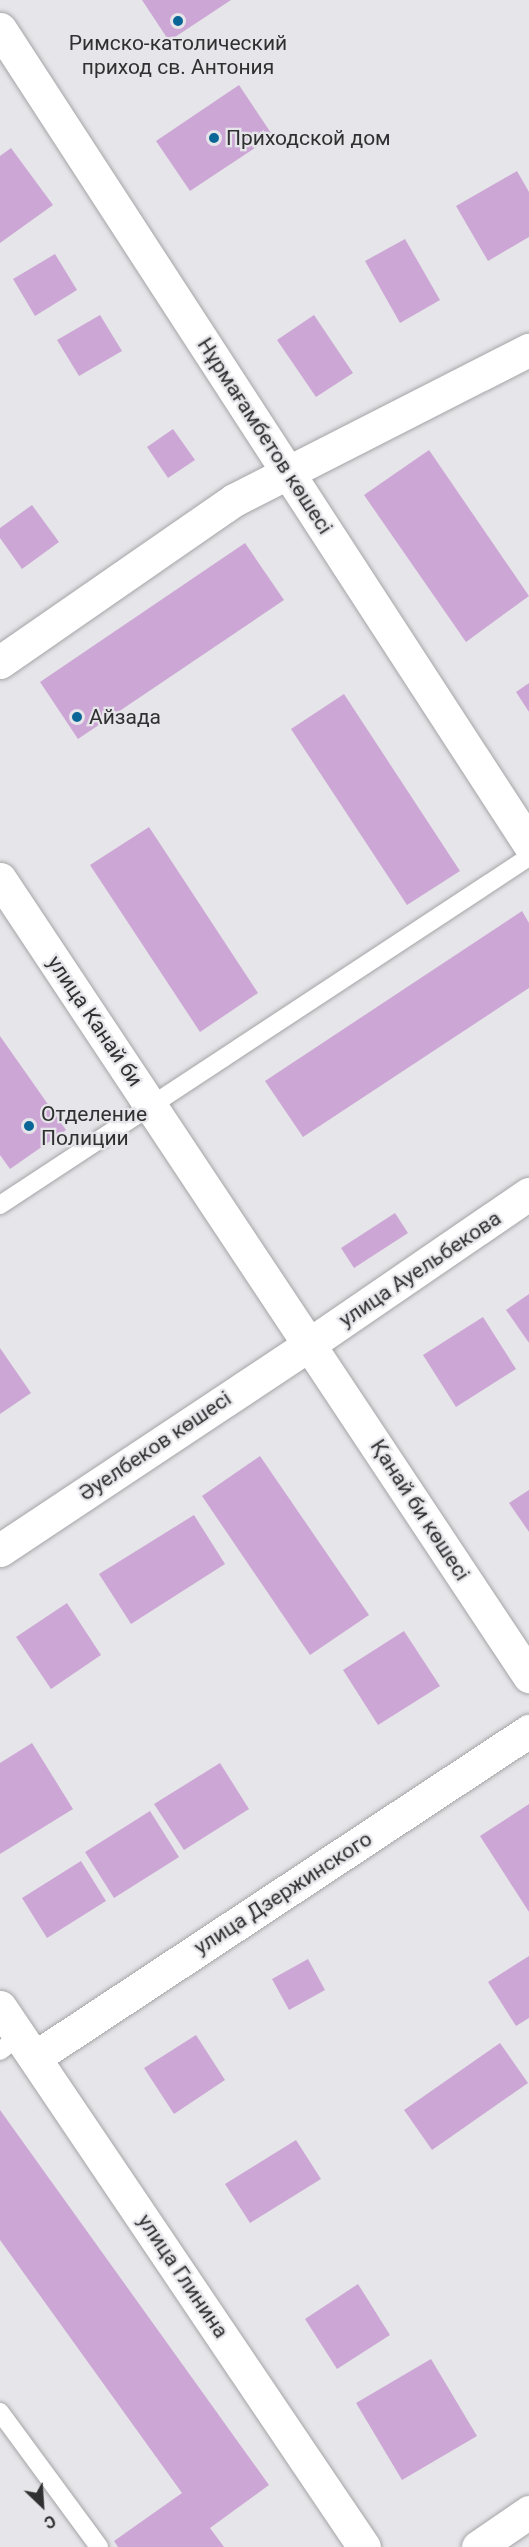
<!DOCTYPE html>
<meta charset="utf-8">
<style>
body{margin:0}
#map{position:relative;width:529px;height:2547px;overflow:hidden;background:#e6e5e9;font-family:Roboto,sans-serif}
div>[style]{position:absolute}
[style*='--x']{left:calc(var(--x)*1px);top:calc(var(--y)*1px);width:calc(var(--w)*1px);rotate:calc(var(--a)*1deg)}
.building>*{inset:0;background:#cca7d5}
.roads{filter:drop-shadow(0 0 2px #a5a5a8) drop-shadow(0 0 2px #a5a5a8)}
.lane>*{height:18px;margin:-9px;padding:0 9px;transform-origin:9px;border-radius:9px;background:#fff}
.street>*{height:33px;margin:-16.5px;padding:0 16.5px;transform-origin:16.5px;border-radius:16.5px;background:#fff}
.secondary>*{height:33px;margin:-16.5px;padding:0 16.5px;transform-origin:16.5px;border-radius:16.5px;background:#fff}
.dots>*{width:16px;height:16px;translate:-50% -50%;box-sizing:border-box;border:3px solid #e6e5e9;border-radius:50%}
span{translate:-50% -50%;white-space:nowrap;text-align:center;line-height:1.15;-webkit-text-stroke:4.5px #e6e5e9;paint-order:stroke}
.poi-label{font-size:21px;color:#303032}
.left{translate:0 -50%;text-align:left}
.street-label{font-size:21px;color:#303032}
.north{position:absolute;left:12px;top:2475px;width:60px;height:60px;-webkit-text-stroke:4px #e6e5e9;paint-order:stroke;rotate:155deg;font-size:16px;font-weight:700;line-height:24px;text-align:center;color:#303032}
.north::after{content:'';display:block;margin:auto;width:21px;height:27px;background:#303032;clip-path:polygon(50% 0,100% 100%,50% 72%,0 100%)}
</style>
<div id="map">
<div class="building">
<i style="clip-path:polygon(142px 0,231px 0,169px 41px)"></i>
<i style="clip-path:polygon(239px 85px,273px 136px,190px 191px,156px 141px)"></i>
<i style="clip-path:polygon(11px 148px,53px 205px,0 243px,0 156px)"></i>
<i style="clip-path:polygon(517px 171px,529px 192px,529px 237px,488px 261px,456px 206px)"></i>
<i style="clip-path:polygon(405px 239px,440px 300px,400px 323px,365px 261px)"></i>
<i style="clip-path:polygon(55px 254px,77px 290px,35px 316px,13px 279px)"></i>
<i style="clip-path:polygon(100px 315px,122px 351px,79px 376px,57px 340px)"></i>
<i style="clip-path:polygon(314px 315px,353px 373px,316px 397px,277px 340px)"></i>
<i style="clip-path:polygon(173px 429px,195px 460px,168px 478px,147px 447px)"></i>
<i style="clip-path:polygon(429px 450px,529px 596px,466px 642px,364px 495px)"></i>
<i style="clip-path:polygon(32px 505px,59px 542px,22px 569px,0 538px,0 528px)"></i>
<i style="clip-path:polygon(245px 543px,284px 600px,78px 739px,40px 682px)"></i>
<i style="clip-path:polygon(529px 683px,529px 712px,516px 692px)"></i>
<i style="clip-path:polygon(344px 694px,460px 871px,407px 905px,291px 729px)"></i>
<i style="clip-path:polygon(149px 827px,258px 993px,200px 1032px,90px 865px)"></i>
<i style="clip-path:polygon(522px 911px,529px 923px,529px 988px,303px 1137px,265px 1081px)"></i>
<i style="clip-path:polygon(0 1036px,66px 1130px,10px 1169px,0 1155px)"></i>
<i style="clip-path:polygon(395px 1213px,408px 1233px,354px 1268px,341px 1248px)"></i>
<i style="clip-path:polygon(529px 1294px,529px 1343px,506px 1310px)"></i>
<i style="clip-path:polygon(483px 1317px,516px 1369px,456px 1407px,423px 1355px)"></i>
<i style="clip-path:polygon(0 1348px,31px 1393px,0 1414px)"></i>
<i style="clip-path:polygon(260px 1456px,369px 1615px,310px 1655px,202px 1496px)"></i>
<i style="clip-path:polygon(529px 1490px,529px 1532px,509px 1503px)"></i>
<i style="clip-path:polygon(194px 1515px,225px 1564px,131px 1624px,99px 1574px)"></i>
<i style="clip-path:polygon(67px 1603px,101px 1655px,51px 1689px,16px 1637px)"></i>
<i style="clip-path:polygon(404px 1631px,440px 1686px,378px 1725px,343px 1670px)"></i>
<i style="clip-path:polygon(32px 1743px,73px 1809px,0 1854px,0 1763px)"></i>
<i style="clip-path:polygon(220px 1763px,249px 1809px,184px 1850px,154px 1804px)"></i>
<i style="clip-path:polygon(529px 1804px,529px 1912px,480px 1836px)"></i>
<i style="clip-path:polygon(150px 1811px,179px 1857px,114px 1898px,85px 1852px)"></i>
<i style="clip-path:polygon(81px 1861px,106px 1901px,47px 1938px,22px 1898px)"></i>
<i style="clip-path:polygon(529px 1956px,529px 2018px,516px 2026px,488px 1982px)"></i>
<i style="clip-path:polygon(308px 1959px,325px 1990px,289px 2010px,272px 1979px)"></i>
<i style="clip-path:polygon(196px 2035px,225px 2080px,174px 2114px,144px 2068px)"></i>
<i style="clip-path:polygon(500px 2043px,528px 2083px,432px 2150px,404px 2110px)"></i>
<i style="clip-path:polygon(0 2110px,269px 2485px,210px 2528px,224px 2547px,118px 2547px,114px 2541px,182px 2493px,0 2240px)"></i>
<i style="clip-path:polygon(296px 2140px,321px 2179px,250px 2223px,225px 2184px)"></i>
<i style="clip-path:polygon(358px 2284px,390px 2335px,337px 2369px,305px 2319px)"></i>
<i style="clip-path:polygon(431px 2359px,477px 2436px,402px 2480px,356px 2403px)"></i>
</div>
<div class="roads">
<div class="lane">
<i style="--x:0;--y:1205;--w:633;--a:-33.34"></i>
<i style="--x:0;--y:2051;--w:26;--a:-37"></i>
<i style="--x:0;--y:2412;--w:167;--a:53.7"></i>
</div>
<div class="street">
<i style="--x:0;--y:29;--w:972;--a:57.01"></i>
<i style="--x:0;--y:662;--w:285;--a:-34.7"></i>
<i style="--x:234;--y:500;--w:331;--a:-27"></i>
<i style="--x:311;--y:1343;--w:264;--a:-34.4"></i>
<i style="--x:0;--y:2007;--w:651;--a:56.02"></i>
<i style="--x:37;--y:2056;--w:590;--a:-33.45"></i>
<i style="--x:478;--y:2547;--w:62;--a:-34.5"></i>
</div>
<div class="secondary">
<i style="--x:0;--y:879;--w:957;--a:56.43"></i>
<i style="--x:0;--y:1550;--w:374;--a:-33.6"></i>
</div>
</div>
<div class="dots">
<i style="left:178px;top:21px;background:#0a6696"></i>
<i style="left:214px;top:138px;background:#0a6696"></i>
<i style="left:77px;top:717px;background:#0a6696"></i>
<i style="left:29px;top:1126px;background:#0a6696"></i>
</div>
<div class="poi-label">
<span style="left:178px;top:55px">Римско-католический<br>приход св. Антония</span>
<span class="left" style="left:226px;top:138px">Приходской дом</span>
<span class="left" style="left:89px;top:717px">Айзада</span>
<span class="left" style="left:41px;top:1126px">Отделение<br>Полиции</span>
</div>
<div class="street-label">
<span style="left:265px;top:436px;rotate:57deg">Нұрмағамбетов көшесі</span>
<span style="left:95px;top:1021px;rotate:56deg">улица Канай би</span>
<span style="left:420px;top:1269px;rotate:-34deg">улица Ауельбекова</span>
<span style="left:155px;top:1446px;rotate:-34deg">Әуелбеков көшесі</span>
<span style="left:420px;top:1510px;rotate:57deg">Қанай би көшесі</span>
<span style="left:283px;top:1893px;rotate:-33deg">улица Дзержинского</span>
<span style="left:183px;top:2276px;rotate:56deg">улица Глинина</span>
</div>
<div class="north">С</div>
</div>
